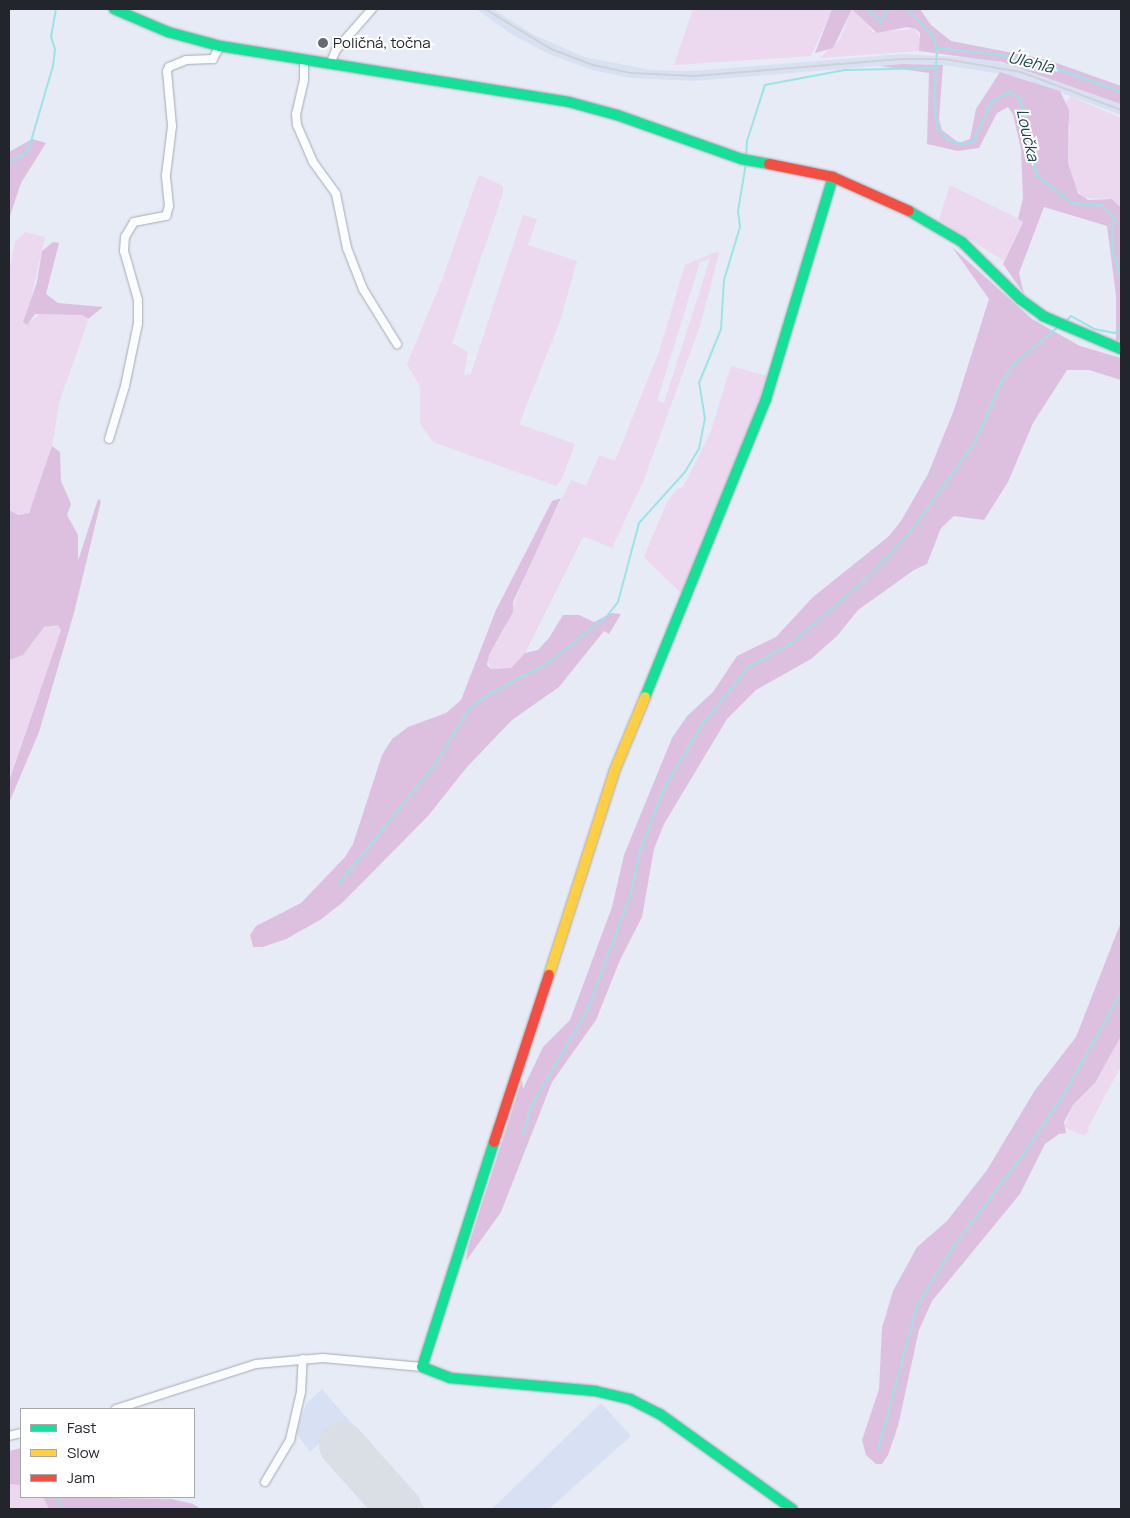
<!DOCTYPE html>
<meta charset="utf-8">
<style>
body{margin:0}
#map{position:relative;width:1130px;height:1518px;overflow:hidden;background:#e6ebf6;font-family:Manrope,sans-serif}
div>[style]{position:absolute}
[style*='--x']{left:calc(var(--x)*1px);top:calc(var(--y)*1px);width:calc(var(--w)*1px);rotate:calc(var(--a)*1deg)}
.built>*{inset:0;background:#d8e1f4}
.green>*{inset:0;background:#ecd8ef}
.forest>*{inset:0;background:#ddc0e0}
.stream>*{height:2px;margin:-1px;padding:0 1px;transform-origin:1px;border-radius:1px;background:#9ce3e8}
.runway>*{height:46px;margin:-23px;padding:0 23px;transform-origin:23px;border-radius:23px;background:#dadee5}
.roads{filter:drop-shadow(0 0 1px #a6aab2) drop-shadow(0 0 1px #a6aab2)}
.street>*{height:8px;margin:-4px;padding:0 4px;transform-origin:4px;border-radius:4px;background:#fbfcfe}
.fast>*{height:10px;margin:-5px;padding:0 5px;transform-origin:5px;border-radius:5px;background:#16e098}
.slow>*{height:10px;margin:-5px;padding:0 5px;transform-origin:5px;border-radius:5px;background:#ffcf43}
.jam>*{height:10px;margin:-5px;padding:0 5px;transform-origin:5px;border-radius:5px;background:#f24e42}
.rail>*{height:2px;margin:-1px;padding:0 1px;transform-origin:1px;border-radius:1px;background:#cfd1d4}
.dots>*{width:14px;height:14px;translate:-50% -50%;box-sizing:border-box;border:2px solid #fff;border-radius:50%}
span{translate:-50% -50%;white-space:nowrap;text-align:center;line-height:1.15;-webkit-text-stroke:4px #fff;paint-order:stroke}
.poi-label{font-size:15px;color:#22252c}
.left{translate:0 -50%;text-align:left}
.water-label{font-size:16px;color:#1b4849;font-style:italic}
.frame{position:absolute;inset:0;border:10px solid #22252c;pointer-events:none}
.legend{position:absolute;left:20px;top:1408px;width:175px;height:90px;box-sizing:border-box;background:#fff;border:1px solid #a7a8ab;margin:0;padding:6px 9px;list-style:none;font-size:15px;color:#22252c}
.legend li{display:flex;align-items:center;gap:10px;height:25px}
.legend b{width:25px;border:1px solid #a7a8ab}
</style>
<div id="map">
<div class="built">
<i style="clip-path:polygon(476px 9px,493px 9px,534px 35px,584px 57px,651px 70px,694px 71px,901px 54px,982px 58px,1043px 74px,1115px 101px,1121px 104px,1121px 115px,1019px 77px,943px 65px,901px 64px,694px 81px,631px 78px,592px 70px,549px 54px,513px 35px)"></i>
<i style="clip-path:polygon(322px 1389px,426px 1509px,380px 1509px,321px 1442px,310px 1452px,296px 1433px,306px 1404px)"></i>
<i style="clip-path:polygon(601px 1403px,631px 1436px,549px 1509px,492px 1509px)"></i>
</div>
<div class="green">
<i style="clip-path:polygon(693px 9px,832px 9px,811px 56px,674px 65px)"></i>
<i style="clip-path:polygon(852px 9px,863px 17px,873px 32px,916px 29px,921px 42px,919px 51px,820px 58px,840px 39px)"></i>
<i style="clip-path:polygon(1070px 96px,1121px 118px,1121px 208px,1112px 199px,1084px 198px,1075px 187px,1068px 163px,1070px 128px,1065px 105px)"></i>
<i style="clip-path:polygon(479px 175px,503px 186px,503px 193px,452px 343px,468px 352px,464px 375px,471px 374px,523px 215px,537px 219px,528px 245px,577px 261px,560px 321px,519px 424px,575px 444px,562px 479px,556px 486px,433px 442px,420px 423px,420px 387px,407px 364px,442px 280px)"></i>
<i style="clip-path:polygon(950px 185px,1023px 221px,1004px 261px,939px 220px)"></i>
<i style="clip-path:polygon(25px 232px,45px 237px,25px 325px,40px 314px,82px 315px,88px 321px,59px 403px,52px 446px,32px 507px,24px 516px,9px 510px,9px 272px,15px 242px)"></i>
<i style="clip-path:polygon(evenodd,716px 252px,719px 253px,701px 323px,643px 482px,612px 548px,585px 537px,582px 539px,525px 653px,511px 668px,491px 669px,487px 659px,505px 628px,527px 570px,571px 480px,586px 486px,599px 455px,615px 461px,659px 352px,685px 265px,716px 252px,710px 259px,664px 403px,657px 401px,700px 262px,710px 259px)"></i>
<i style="clip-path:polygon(731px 366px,767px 376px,744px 445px,683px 595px,644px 557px,667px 502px,677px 489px,683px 487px,711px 431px)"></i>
<i style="clip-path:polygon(50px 624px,58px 625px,61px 630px,9px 779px,9px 660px,30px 646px,39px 631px)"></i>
<i style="clip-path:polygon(1121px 1036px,1121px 1066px,1088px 1128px,1089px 1131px,1084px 1136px,1064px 1127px,1073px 1105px,1095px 1083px)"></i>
<i style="clip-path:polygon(9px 1481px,21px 1485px,21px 1497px,43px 1497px,49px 1509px,9px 1509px)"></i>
</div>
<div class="forest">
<i style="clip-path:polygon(832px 9px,920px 9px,931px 25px,951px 41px,1048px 60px,1121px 86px,1121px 104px,1002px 62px,919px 51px,920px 33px,916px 29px,907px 27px,877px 33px,852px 9px,833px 48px,815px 53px)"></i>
<i style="clip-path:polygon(901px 64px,943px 65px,939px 119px,942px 130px,959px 143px,970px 139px,976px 109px,1000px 72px,1060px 91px,1069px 110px,1068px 163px,1078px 193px,1088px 200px,1112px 199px,1121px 208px,1121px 341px,1116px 340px,1116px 296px,1107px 226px,1044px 207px,1019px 273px,1024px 294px,1003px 264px,1023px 222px,1018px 219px,1023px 198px,1021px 150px,1013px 114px,1008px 107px,997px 113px,979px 148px,958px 151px,927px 144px,929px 73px,879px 66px)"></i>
<i style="clip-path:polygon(32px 139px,46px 143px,21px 183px,9px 219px,9px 152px)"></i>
<i style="clip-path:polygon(53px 242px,59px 243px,46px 294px,58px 303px,103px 307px,88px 319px,82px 315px,35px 314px,27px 325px,23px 322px,37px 282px,42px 251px)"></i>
<i style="clip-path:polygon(952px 247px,1032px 319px,1080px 346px,1121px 358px,1121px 380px,1089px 370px,1067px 370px,1033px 423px,1008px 482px,984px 520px,954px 516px,941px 528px,927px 564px,914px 570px,858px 610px,837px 636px,811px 659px,756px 690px,727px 719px,664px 824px,654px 849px,642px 917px,620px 960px,596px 1020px,552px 1082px,501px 1212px,466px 1261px,468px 1247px,522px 1080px,523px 1089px,543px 1047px,570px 1020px,612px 907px,624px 855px,672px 738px,687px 716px,713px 692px,737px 656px,776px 637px,813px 597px,889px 536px,901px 521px,928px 474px,954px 410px,989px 299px)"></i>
<i style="clip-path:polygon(52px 446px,60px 452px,61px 481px,71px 504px,67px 515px,78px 535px,78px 561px,98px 499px,101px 501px,74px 613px,39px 732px,9px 803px,9px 781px,61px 630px,58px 625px,44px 627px,23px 655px,9px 660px,9px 510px,19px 515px,29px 513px)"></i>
<i style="clip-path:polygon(561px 498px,513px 602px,513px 612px,489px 655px,487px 665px,491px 669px,511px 668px,525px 653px,538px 650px,549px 638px,563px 615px,579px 615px,594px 622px,612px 613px,621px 614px,609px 634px,604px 631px,559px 687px,512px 720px,467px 767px,428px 816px,342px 903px,320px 920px,286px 939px,263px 947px,253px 947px,250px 935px,256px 926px,301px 903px,345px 857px,353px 844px,382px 755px,392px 739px,408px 727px,446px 713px,461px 700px,496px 610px,552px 501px)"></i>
<i style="clip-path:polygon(1121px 922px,1121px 1036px,1095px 1083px,1073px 1105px,1064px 1122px,1066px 1133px,1059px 1134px,1045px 1144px,1020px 1194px,932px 1301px,919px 1330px,898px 1426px,888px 1455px,882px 1464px,876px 1464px,866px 1455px,862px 1440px,879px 1389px,882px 1328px,893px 1291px,917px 1247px,947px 1221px,987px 1170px,1035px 1090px,1076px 1037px)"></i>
<i style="clip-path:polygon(21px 1448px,21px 1485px,9px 1484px,9px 1451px)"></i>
<i style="clip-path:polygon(43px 1497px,172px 1499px,193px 1504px,201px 1509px,49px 1509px)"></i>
</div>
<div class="stream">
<i style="--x:868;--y:9;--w:18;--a:47"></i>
<i style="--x:880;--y:22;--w:16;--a:-55"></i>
<i style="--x:907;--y:9;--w:37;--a:46"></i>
<i style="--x:933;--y:36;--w:13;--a:72"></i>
<i style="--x:937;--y:48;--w:56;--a:93.1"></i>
<i style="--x:934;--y:104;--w:27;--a:80"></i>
<i style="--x:939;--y:131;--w:15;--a:42"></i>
<i style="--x:950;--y:141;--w:14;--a:12"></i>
<i style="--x:964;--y:144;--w:9;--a:-13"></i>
<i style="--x:973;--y:142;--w:45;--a:-65.1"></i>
<i style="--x:992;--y:101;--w:20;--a:-27"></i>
<i style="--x:1010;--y:92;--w:12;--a:31"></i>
<i style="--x:1020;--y:98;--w:80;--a:77.7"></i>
<i style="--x:1037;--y:176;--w:44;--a:37.6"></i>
<i style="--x:1072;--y:203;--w:29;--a:4"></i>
<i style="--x:1101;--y:205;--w:18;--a:45"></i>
<i style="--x:1114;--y:218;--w:30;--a:94"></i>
<i style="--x:1112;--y:248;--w:33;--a:74"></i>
<i style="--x:937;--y:48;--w:65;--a:6.1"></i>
<i style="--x:1002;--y:55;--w:46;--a:12.5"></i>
<i style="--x:1047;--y:65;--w:79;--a:20"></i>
<i style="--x:746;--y:156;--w:15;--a:-86"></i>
<i style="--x:747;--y:141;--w:59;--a:-72.2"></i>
<i style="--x:765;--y:85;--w:81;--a:-10.6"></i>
<i style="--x:845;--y:70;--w:92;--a:-1.2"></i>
<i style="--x:9;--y:161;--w:17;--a:-25"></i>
<i style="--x:24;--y:154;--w:8;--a:-50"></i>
<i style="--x:29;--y:148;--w:85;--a:-73.7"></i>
<i style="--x:53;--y:66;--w:17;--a:-83"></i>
<i style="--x:55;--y:49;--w:13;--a:-108"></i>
<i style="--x:51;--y:37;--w:28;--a:-80"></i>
<i style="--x:1066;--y:321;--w:7;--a:-45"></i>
<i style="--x:1071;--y:316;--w:26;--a:29"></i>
<i style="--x:1094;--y:329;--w:21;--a:11"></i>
<i style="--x:1115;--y:333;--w:8;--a:-45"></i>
<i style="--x:338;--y:885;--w:156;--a:-51.2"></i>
<i style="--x:436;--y:763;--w:63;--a:-58.6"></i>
<i style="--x:469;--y:709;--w:25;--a:-37"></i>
<i style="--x:489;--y:694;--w:69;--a:-27.7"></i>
<i style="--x:550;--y:662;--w:73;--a:-38.9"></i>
<i style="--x:607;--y:616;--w:18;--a:-52"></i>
<i style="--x:618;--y:602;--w:82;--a:-75.1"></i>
<i style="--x:639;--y:523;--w:69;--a:-48"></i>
<i style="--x:685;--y:472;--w:27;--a:-59"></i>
<i style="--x:699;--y:449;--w:31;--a:-79"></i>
<i style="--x:705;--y:419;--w:36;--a:-99"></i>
<i style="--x:699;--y:383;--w:58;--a:-67.8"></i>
<i style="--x:721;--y:329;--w:49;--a:-86.5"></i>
<i style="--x:724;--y:280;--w:55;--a:-73.2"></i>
<i style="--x:740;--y:227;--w:16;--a:-97"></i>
<i style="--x:738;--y:211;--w:49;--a:-80.5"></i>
<i style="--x:523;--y:1135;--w:28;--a:-75"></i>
<i style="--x:530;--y:1108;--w:113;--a:-59.6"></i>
<i style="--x:587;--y:1011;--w:125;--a:-69.4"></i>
<i style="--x:631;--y:894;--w:44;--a:-78.2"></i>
<i style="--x:640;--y:851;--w:67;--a:-69.1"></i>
<i style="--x:664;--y:788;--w:77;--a:-58.8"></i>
<i style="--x:704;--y:722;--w:72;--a:-50.6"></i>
<i style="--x:750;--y:666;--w:48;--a:-28.7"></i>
<i style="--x:792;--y:643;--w:96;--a:-40.8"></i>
<i style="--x:865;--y:580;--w:65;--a:-46.2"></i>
<i style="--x:910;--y:533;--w:112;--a:-54.5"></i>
<i style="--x:975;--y:442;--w:67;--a:-66.1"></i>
<i style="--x:1002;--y:381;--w:22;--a:-54"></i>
<i style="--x:1015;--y:363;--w:56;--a:-39.9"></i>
<i style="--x:878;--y:1450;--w:149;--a:-74.8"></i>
<i style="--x:917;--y:1306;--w:69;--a:-58.6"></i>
<i style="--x:953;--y:1247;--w:116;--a:-52.7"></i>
<i style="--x:1023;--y:1155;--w:77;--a:-56.1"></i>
<i style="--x:1066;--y:1091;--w:112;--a:-60.7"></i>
<i style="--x:58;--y:1497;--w:13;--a:67"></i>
</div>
<div class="runway">
<i style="--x:342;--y:1445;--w:86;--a:48.3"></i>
</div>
<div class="roads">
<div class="street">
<i style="--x:304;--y:60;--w:20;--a:90"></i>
<i style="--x:304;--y:80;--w:35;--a:103"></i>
<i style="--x:296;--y:114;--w:11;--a:85"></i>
<i style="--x:297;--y:125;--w:40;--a:66.6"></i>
<i style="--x:313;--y:162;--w:39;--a:54"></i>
<i style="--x:336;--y:194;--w:55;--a:78.5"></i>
<i style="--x:347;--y:248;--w:44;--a:68.7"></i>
<i style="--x:363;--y:289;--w:65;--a:58.3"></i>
<i style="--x:330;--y:64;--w:15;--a:-67"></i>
<i style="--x:336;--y:50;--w:55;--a:-48.7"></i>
<i style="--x:109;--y:439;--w:55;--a:-73.2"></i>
<i style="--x:125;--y:386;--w:64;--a:-78.3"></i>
<i style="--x:138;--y:323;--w:23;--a:-90"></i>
<i style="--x:138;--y:300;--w:51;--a:-105.9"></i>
<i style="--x:124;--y:251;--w:14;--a:-86"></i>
<i style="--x:125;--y:237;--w:17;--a:-59"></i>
<i style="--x:134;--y:222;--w:33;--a:-11"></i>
<i style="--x:166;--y:216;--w:10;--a:-73"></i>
<i style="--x:169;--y:206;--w:31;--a:-96"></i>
<i style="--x:166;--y:175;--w:49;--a:-83"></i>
<i style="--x:172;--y:126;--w:55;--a:-95.2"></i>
<i style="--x:167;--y:71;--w:4;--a:-63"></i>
<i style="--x:169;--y:67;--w:18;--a:-22"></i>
<i style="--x:186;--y:60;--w:27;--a:-2"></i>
<i style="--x:213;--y:59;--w:15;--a:-62"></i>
<i style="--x:116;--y:1409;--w:147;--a:-17.8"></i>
<i style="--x:256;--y:1364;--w:67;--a:-5.1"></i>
<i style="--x:323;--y:1358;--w:99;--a:5.2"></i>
<i style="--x:9;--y:1436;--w:12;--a:-14"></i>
<i style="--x:265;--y:1482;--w:49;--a:-59.2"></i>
<i style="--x:290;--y:1440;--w:49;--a:-77.1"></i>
<i style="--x:301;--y:1392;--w:33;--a:-87"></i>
</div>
<div class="fast">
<i style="--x:114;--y:9;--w:59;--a:23.1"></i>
<i style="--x:168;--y:32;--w:54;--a:15.1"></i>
<i style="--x:220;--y:46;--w:353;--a:9.1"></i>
<i style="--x:569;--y:102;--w:50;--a:15.2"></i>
<i style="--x:617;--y:115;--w:132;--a:19.5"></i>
<i style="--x:741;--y:159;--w:28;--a:10"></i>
<i style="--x:909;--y:211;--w:61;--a:30.3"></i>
<i style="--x:962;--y:242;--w:81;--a:44.5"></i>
<i style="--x:1020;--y:299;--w:29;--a:36"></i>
<i style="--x:1043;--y:316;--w:85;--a:22.9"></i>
<i style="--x:645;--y:697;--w:322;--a:-67.9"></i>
<i style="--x:766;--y:399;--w:232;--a:-73.2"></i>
<i style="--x:494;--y:1142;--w:236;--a:107.7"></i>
<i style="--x:422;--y:1367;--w:30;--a:21"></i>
<i style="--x:450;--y:1378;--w:146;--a:5.1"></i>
<i style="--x:595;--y:1391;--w:36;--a:13"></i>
<i style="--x:630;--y:1399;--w:34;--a:27"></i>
<i style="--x:660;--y:1414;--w:163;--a:35.7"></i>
</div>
<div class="slow">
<i style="--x:549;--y:975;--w:213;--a:-72.2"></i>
<i style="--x:614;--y:772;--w:81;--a:-67.5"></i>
</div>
<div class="jam">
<i style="--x:769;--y:164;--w:65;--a:11.5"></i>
<i style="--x:833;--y:177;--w:83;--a:24.1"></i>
<i style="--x:494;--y:1142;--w:176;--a:-71.8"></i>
</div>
</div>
<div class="rail">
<i style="--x:485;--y:9;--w:77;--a:31.2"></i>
<i style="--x:551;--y:49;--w:45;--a:20.9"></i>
<i style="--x:593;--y:65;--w:39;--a:12"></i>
<i style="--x:631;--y:73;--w:63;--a:2.7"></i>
<i style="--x:694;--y:76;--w:208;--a:-4.7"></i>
<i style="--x:901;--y:59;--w:43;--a:0"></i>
<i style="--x:944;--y:59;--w:78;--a:9.6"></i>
<i style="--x:1021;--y:72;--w:107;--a:20.8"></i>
</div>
<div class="dots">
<i style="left:323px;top:43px;background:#676a73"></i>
</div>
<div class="poi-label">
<span class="left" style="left:333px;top:43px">Poličná, točna</span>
</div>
<div class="water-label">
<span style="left:1031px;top:62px;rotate:14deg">Úlehla</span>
<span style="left:1028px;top:135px;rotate:77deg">Loučka</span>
</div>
<div class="frame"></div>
<ul class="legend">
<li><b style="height:6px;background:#16e098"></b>Fast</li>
<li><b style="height:6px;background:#ffcf43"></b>Slow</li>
<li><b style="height:6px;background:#f24e42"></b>Jam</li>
</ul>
</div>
